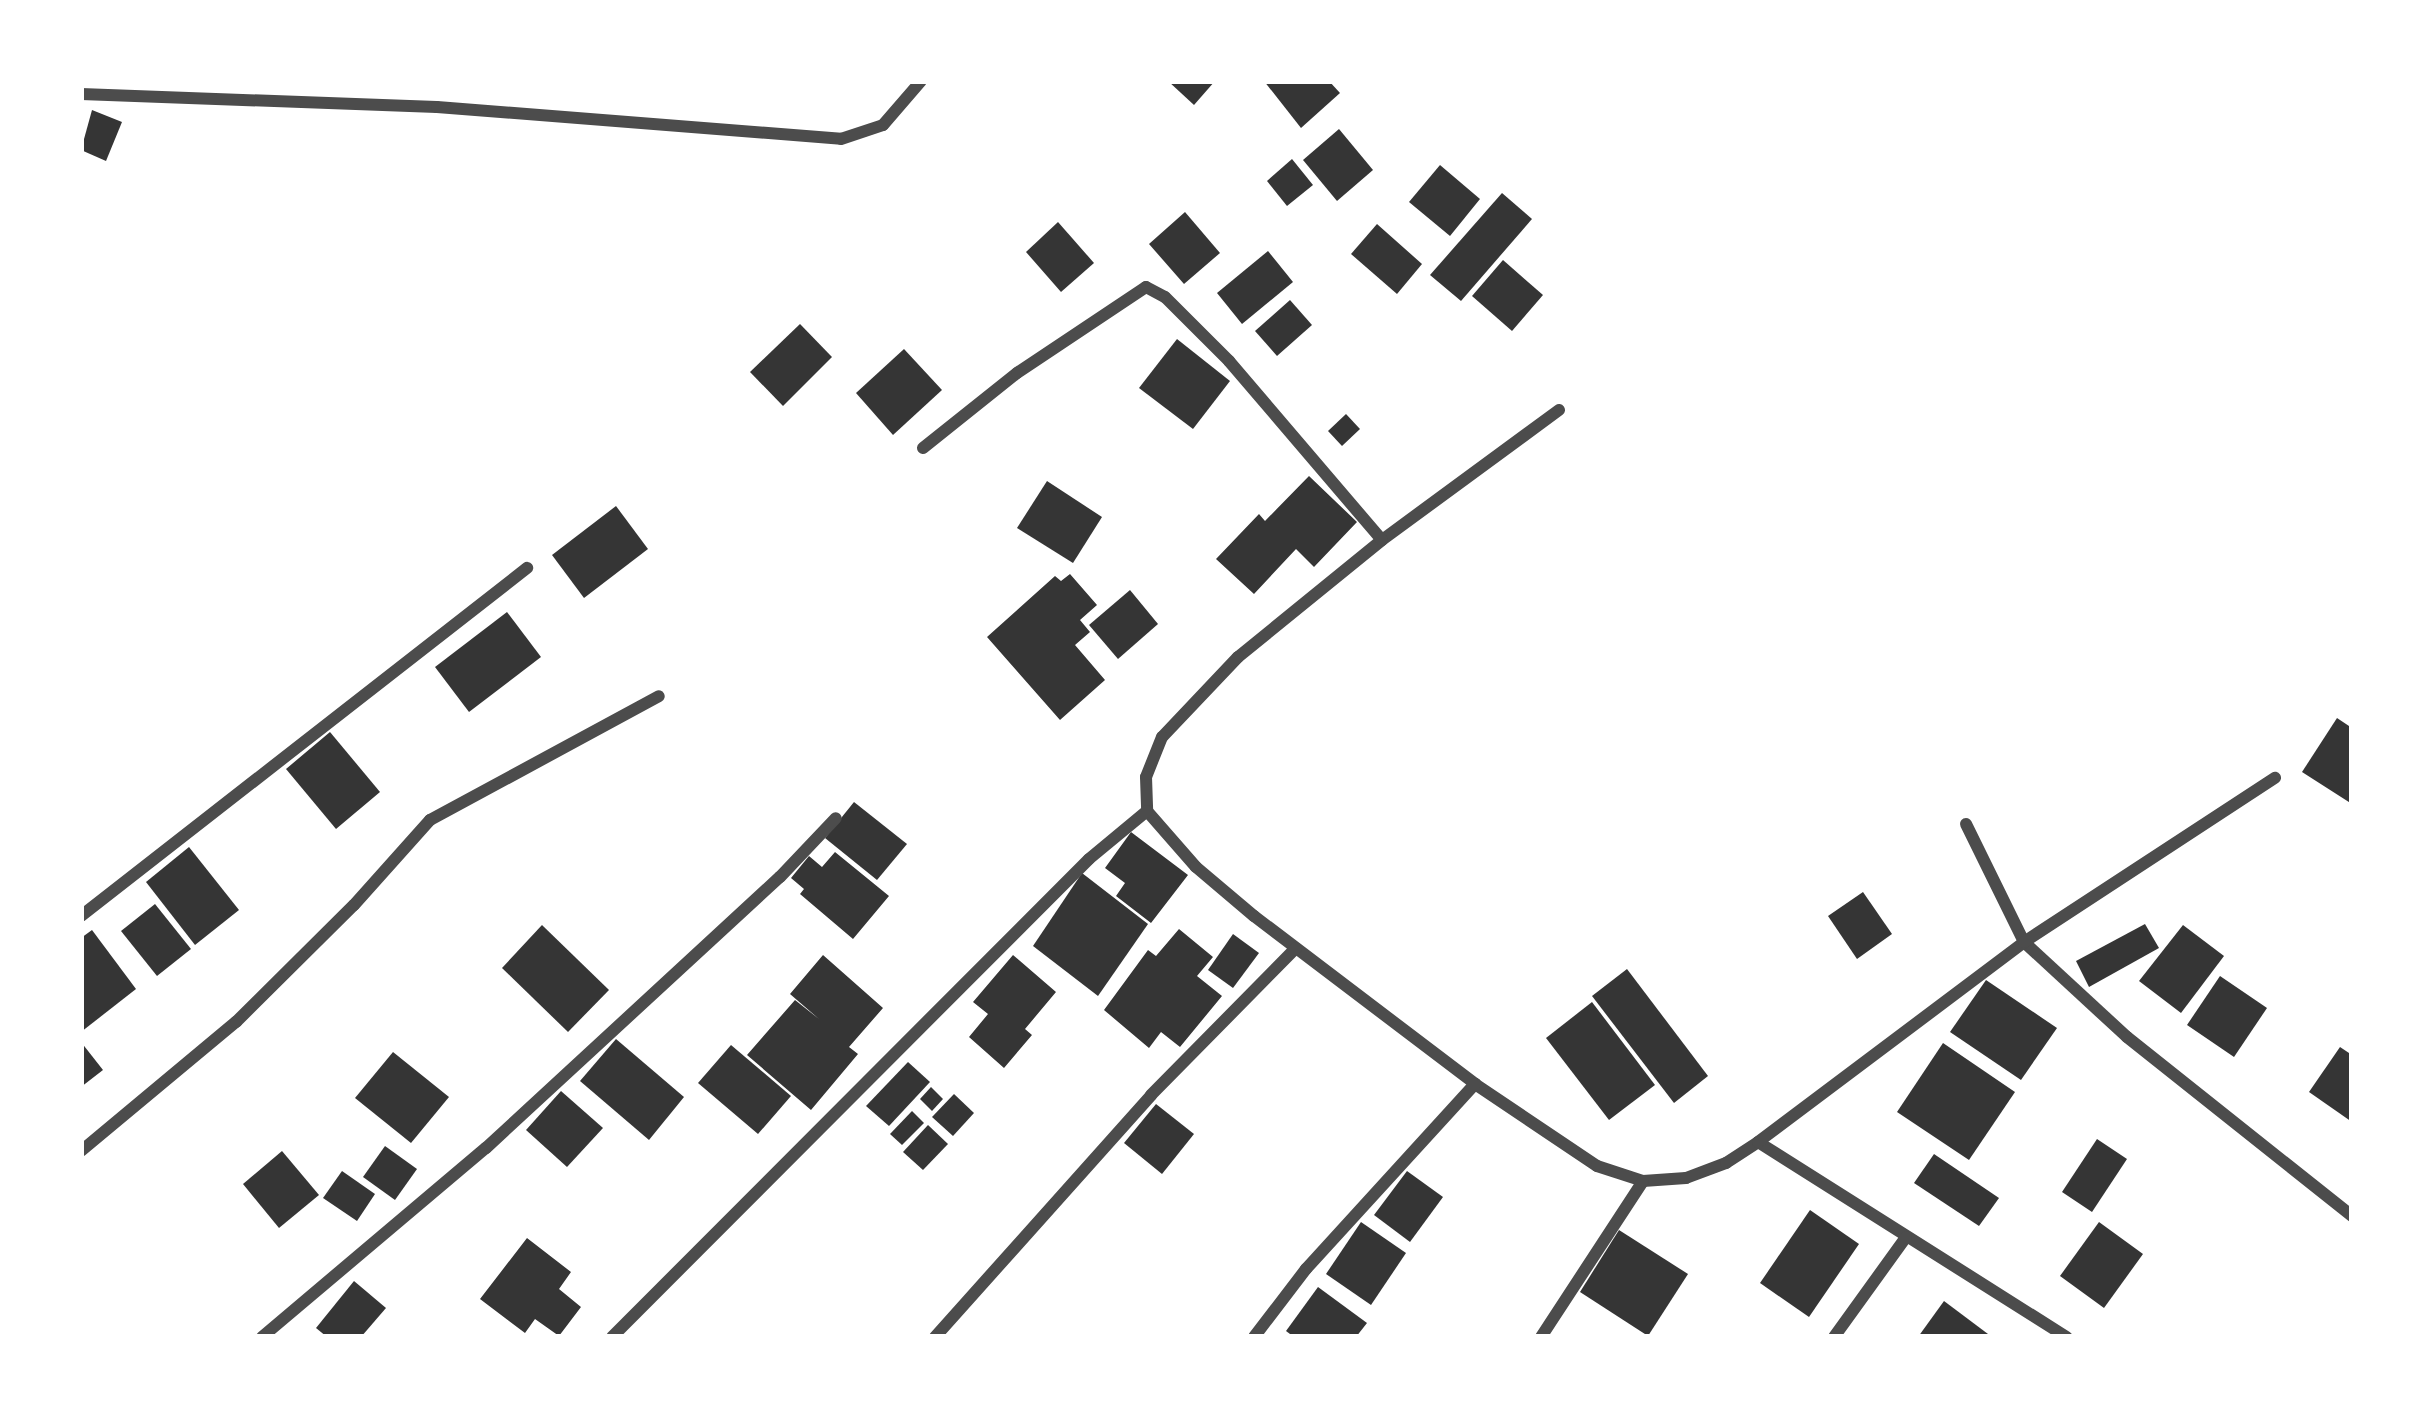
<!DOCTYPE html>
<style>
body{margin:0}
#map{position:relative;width:2433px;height:1418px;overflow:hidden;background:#fff;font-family:"Roboto Serif",serif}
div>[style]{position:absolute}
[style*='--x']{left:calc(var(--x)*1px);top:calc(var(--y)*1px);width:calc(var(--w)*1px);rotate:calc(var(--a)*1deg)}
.building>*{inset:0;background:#353535}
.minor>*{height:12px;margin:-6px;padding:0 6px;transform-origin:6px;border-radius:6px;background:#4c4c4c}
span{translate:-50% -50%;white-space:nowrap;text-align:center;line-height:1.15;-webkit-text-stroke:9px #fff;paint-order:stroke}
.frame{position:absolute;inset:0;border:84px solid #fff;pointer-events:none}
</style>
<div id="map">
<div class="building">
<i style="clip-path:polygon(1168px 81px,1215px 81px,1194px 105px)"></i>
<i style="clip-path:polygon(1264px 81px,1329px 81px,1340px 93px,1301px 128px)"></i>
<i style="clip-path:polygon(92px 110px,122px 122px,106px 161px,81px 150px)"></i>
<i style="clip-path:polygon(1339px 129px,1373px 170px,1337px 201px,1303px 160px)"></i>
<i style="clip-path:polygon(1292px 159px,1313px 185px,1287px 206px,1267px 181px)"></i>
<i style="clip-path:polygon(1440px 165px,1480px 199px,1450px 236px,1409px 202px)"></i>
<i style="clip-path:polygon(1502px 193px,1532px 219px,1461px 301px,1430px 275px)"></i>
<i style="clip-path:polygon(1185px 212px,1220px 253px,1184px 284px,1149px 244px)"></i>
<i style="clip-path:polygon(1058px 222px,1094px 263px,1061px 292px,1026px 252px)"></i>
<i style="clip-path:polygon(1377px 224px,1422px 264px,1397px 294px,1351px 254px)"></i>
<i style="clip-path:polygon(1268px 251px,1293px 282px,1242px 324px,1217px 293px)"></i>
<i style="clip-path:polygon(1503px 260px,1543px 295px,1512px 331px,1472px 296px)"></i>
<i style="clip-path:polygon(1290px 300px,1312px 325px,1277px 356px,1255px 331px)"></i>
<i style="clip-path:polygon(800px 324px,832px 357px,783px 406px,750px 372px)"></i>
<i style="clip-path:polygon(1177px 339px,1230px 381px,1193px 429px,1139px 388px)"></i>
<i style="clip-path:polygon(904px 349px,942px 390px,893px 435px,856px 393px)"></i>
<i style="clip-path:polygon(1346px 414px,1360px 429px,1342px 446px,1328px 431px)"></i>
<i style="clip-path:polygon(1309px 476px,1357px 522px,1314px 567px,1296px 549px,1254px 594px,1216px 559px,1259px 514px,1265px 521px)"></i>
<i style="clip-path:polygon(1047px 481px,1102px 517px,1073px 563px,1017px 528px)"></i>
<i style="clip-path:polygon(616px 506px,648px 549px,584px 598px,552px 555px)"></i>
<i style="clip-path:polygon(1070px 574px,1097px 605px,1080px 620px,1090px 632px,1075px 645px,1105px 680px,1060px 720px,987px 637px,1055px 576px,1061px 581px)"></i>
<i style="clip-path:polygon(1130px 590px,1158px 624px,1118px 659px,1089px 625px)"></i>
<i style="clip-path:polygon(507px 612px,541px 657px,469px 712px,435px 667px)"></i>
<i style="clip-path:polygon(2337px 718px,2352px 728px,2352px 804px,2302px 772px)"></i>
<i style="clip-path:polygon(330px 732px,380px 792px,336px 829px,286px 769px)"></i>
<i style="clip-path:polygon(854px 802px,907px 844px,877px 880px,825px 838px)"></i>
<i style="clip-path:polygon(1131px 832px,1188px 875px,1151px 923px,1116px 896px,1125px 883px,1105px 868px)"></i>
<i style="clip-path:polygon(189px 847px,239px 910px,195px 945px,146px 882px)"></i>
<i style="clip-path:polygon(835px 852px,889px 896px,853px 939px,800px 894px,804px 889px,791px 878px,809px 856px,822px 867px)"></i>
<i style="clip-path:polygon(1082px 873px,1148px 924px,1098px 996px,1033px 946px)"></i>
<i style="clip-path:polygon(1863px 892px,1892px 934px,1857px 959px,1828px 916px)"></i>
<i style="clip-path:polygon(155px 904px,191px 949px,157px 976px,121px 931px)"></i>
<i style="clip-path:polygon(2145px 924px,2159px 948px,2089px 987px,2076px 961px)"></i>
<i style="clip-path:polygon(542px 925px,609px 990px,568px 1032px,502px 968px)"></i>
<i style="clip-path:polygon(2183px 925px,2224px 956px,2181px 1013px,2139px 981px)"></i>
<i style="clip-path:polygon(1179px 929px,1213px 957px,1197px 976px,1222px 996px,1180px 1047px,1161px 1032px,1149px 1048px,1104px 1010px,1148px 950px,1156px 956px)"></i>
<i style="clip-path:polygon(92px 930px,136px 989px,81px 1032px,81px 938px)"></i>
<i style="clip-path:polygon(1233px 934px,1259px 953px,1233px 988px,1208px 970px)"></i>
<i style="clip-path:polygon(823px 955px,883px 1008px,849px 1047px,858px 1054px,811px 1110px,747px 1055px,795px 1000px,819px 1019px,790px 994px)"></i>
<i style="clip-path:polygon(1013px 955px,1056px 992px,1025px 1029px,1032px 1035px,1004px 1068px,969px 1037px,988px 1014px,973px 1002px)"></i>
<i style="clip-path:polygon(1627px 969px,1708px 1076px,1674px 1103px,1592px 996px)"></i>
<i style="clip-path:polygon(2220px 976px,2267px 1008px,2234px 1057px,2187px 1025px)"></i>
<i style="clip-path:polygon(1986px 980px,2057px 1028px,2021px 1080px,1950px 1032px)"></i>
<i style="clip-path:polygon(1592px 1002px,1655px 1085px,1609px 1120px,1546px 1038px)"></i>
<i style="clip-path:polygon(616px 1039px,684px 1097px,649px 1140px,580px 1081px)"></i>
<i style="clip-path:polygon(81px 1042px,103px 1070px,81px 1087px)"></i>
<i style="clip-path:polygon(1943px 1043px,2015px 1092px,1969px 1160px,1897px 1112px)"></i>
<i style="clip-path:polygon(731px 1045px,791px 1096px,758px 1134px,698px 1083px)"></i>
<i style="clip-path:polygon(2340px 1047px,2352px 1055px,2352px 1122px,2309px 1092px)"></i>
<i style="clip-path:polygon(393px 1052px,449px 1097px,411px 1143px,355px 1098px)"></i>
<i style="clip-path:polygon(908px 1062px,930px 1082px,889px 1126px,866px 1106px)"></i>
<i style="clip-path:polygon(931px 1087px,943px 1099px,932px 1111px,920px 1099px)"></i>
<i style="clip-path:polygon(561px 1091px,603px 1128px,567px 1167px,526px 1130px)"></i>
<i style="clip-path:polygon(954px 1094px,974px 1113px,953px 1136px,932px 1117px)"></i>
<i style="clip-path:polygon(1156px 1104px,1194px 1134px,1162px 1174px,1124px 1143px)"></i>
<i style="clip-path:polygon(912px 1111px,924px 1123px,902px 1145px,890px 1134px)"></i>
<i style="clip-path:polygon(928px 1125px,948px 1144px,923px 1170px,903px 1152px)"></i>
<i style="clip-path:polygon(2097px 1139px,2127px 1159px,2092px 1212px,2062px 1192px)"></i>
<i style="clip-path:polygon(385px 1146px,417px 1169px,395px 1200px,363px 1177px)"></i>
<i style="clip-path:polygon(282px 1151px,319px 1195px,279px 1228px,243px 1184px)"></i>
<i style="clip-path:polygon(1934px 1154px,1999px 1198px,1979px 1226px,1914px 1183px)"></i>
<i style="clip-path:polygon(342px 1171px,375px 1194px,357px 1221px,323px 1198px)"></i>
<i style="clip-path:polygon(1407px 1171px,1443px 1197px,1410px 1242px,1374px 1215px)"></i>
<i style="clip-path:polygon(1810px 1210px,1859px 1244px,1809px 1317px,1760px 1283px)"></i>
<i style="clip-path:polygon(1361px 1222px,1406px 1253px,1371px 1305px,1326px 1274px)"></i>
<i style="clip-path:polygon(2099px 1222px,2143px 1254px,2104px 1308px,2060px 1276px)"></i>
<i style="clip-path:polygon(1619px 1230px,1688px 1274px,1648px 1336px,1580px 1292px)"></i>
<i style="clip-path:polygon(527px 1238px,571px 1272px,559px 1289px,581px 1307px,559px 1336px,535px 1319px,525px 1333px,480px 1299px)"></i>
<i style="clip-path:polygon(354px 1281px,386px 1308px,361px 1337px,327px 1337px,316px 1328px)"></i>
<i style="clip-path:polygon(1318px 1287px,1367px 1323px,1356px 1337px,1294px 1337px,1286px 1331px)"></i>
<i style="clip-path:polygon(1944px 1301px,1992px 1337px,1918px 1337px)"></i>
</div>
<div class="minor">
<i style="--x:81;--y:94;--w:356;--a:2.1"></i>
<i style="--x:437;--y:107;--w:405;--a:4.5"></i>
<i style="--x:841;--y:139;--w:44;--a:-18.4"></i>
<i style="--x:883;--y:125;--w:58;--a:-49.2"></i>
<i style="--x:1559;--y:410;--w:220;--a:143.7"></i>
<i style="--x:1382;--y:540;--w:186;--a:140.9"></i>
<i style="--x:1238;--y:657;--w:110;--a:133.5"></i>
<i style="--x:1162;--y:737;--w:43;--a:111.8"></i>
<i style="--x:1146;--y:777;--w:34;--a:88"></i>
<i style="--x:1147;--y:811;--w:74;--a:48.8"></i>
<i style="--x:1196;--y:867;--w:76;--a:40.2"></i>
<i style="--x:1254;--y:916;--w:278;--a:37.2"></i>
<i style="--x:1475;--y:1084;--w:147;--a:33.9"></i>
<i style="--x:1597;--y:1166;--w:48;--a:18.1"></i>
<i style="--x:1643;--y:1181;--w:43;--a:-4"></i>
<i style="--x:1686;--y:1178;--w:43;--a:-20.6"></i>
<i style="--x:1726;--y:1163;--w:38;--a:-33"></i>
<i style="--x:1758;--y:1142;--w:365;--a:32.3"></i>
<i style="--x:923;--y:448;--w:120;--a:-38.6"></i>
<i style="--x:1017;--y:373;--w:155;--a:-33.7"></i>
<i style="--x:1146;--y:287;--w:21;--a:28"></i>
<i style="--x:1165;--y:297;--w:91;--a:45"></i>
<i style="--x:1229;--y:361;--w:235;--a:49.5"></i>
<i style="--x:1966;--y:824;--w:131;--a:63.8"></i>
<i style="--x:2024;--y:942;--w:140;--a:42.7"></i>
<i style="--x:2127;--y:1037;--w:288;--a:38.5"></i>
<i style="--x:81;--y:916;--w:566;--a:-37.96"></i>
<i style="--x:1758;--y:1142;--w:333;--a:-36.9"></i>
<i style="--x:2024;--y:942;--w:300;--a:-33.2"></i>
<i style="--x:81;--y:1151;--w:202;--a:-39.8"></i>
<i style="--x:236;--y:1022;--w:166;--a:-44.8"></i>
<i style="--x:354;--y:905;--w:114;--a:-48.2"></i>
<i style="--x:430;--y:820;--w:260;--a:-28.4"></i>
<i style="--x:262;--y:1337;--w:293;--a:-40.2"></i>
<i style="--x:486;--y:1148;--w:400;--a:-42.7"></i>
<i style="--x:780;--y:877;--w:81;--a:-46.5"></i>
<i style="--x:612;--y:1337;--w:675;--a:-45.06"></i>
<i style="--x:1089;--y:859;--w:75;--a:-39.6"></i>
<i style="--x:935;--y:1337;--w:324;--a:-48.2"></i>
<i style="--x:1151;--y:1095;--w:206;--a:-45.4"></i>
<i style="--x:1254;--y:1337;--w:86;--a:-52.6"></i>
<i style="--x:1306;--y:1269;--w:251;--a:-47.6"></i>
<i style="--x:1541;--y:1337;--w:186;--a:-56.8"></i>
<i style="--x:1834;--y:1337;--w:123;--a:-54.2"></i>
</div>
<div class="frame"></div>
</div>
